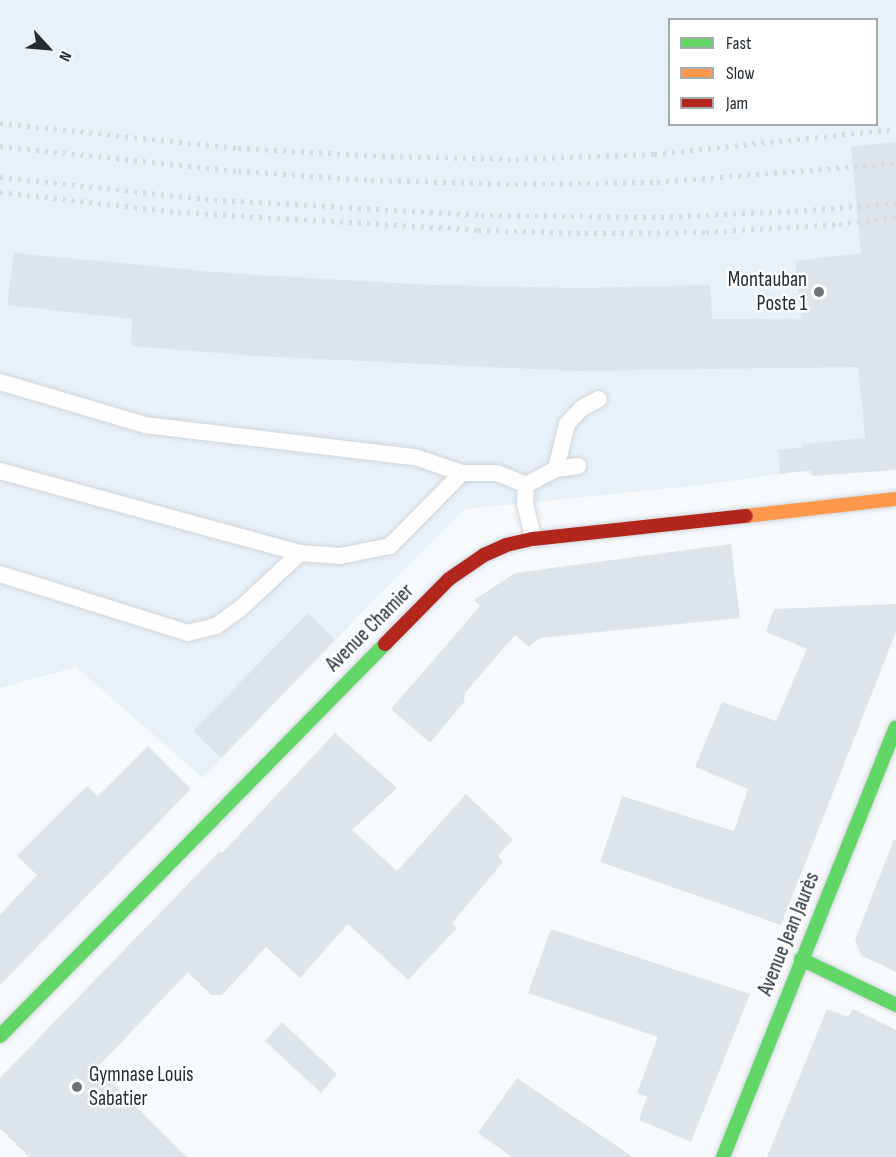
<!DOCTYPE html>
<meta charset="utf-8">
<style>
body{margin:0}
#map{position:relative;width:896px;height:1157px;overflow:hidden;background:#f7fafc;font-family:"Sofia Sans Condensed",sans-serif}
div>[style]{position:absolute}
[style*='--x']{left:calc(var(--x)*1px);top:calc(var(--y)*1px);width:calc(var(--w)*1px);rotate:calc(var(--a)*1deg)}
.built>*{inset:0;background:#e8f0f8}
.building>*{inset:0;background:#dde5eb}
.roads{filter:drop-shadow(0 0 2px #cfd6db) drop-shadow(0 0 2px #cfd6db)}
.lane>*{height:16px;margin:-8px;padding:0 8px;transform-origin:8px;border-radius:8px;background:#fefeff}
.fast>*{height:14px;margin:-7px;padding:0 7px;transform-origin:7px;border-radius:7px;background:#63d668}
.slow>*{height:14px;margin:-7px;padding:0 7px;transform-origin:7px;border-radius:7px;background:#ff974d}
.jam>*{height:14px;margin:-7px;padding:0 7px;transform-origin:7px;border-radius:7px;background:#b3261e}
.rail>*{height:4.5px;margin-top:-2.25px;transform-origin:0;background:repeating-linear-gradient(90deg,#d8dadb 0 3px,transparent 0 9px)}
.dots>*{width:16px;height:16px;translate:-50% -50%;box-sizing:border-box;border:3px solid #fff;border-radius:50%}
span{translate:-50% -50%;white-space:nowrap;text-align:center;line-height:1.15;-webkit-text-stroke:5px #fff;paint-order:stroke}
.poi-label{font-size:21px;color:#212c35}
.right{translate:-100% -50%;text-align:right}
.left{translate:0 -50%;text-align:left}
.street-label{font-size:21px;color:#212c35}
.legend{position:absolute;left:668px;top:18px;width:210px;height:108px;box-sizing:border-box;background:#fff;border:2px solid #a6abae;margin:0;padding:8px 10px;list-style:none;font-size:18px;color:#212c35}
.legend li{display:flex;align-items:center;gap:12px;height:30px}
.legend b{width:30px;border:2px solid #a6abae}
.north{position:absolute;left:18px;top:18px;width:60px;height:60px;-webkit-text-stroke:4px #fff;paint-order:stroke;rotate:116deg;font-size:16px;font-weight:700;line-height:24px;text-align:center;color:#212c35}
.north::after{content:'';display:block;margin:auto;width:21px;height:27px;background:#212c35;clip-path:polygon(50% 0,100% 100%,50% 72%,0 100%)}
</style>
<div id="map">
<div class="built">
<i style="clip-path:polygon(evenodd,0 0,896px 0,896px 251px,861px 402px,868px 473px,858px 471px,813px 476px,803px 471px,701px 485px,465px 509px,368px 606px,203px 778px,76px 667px,0 688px,0 0,670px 20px,876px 20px,876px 124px,670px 124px,670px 20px)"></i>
</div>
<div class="building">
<i style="clip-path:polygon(896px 142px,896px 470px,813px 476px,812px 470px,780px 474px,778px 450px,803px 447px,802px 444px,865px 438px,858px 367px,576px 371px,256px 356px,131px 346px,132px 319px,7px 305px,14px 253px,226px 273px,430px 285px,579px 288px,710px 285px,712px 319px,801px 319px,795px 261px,861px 253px,851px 147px)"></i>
<i style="clip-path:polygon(731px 544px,740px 618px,540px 638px,529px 647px,515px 635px,465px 693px,464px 702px,430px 743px,391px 709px,480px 606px,474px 600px,515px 573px)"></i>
<i style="clip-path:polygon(896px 604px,896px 632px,781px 925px,600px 862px,622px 796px,734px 831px,748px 789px,695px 767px,722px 702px,776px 721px,807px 649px,766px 632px,774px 609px)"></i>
<i style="clip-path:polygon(308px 613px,335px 640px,221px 758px,193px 731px)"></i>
<i style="clip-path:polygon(335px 733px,397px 788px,352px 830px,397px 871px,466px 794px,513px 839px,498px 856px,503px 862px,452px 923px,457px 928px,408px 980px,348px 924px,300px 978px,266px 947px,222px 995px,211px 995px,188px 972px,97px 1068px,187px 1157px,29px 1157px,0 1128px,0 1078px,220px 851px,222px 853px)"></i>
<i style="clip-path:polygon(148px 746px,191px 789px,0 985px,0 915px,37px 875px,17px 856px,87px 786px,98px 796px)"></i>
<i style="clip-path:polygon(894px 839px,896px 840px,896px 972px,861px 955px,855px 940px)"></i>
<i style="clip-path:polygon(551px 929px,750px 994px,691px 1142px,639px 1120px,647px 1097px,637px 1093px,658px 1037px,528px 993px)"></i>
<i style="clip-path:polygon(827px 1009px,848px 1017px,853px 1009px,896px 1030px,896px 1157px,767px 1157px)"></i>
<i style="clip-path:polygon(282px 1022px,337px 1074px,321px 1093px,265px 1041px)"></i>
<i style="clip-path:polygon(517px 1078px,539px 1093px,633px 1157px,512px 1157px,478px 1133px)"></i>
</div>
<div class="roads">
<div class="lane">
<i style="--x:0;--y:382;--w:151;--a:16.5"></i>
<i style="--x:145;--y:425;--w:272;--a:6.8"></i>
<i style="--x:415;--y:457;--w:50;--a:18.8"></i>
<i style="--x:462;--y:473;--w:35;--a:0"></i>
<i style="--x:497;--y:473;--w:31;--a:22"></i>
<i style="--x:526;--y:485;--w:18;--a:93"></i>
<i style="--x:525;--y:503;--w:37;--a:77"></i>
<i style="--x:578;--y:466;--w:22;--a:172"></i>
<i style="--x:556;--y:469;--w:46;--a:-76.3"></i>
<i style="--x:567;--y:424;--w:22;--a:-47"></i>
<i style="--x:582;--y:408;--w:19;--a:-28"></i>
<i style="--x:0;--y:471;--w:311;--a:15.3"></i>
<i style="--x:300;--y:553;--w:40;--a:4.3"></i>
<i style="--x:340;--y:556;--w:51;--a:-11.3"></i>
<i style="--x:390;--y:546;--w:103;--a:-45.4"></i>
<i style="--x:526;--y:485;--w:34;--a:-28"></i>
<i style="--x:0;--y:574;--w:197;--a:17.4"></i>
<i style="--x:188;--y:633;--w:29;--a:-14"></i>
<i style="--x:216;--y:626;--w:32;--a:-36"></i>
<i style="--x:242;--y:607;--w:79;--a:-43"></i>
</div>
<div class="fast">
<i style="--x:801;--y:959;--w:106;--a:25.8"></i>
<i style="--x:0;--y:1036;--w:549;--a:-45.52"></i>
<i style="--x:723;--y:1157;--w:463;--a:-68.1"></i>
</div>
<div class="slow">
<i style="--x:746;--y:516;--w:151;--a:-6.5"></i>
</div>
<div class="jam">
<i style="--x:385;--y:644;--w:91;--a:-45.4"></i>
<i style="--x:449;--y:579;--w:42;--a:-34.4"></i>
<i style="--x:484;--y:555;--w:24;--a:-24"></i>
<i style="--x:506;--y:545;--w:28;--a:-13"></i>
<i style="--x:533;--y:539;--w:214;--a:-6.2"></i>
</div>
</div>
<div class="rail">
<i style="--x:0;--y:123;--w:239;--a:6"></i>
<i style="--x:238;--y:148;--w:144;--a:3.2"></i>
<i style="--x:382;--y:156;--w:134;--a:1.3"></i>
<i style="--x:516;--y:159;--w:138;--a:-2.1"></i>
<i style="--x:654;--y:154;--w:243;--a:-5.9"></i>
<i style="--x:0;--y:146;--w:239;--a:6"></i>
<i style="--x:238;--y:171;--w:133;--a:3.9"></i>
<i style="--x:371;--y:180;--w:144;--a:1.6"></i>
<i style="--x:515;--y:184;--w:142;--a:-0.8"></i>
<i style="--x:657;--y:182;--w:240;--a:-4.5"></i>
<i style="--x:0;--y:177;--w:206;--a:6.1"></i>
<i style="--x:205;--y:199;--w:276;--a:3.3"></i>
<i style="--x:481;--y:215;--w:180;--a:0.6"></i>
<i style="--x:661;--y:217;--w:134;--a:-2.6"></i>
<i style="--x:795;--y:211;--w:101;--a:-4.5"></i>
<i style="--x:0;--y:192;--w:179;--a:6.4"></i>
<i style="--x:178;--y:212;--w:301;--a:3.4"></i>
<i style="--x:478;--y:230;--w:107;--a:1.6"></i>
<i style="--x:585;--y:233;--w:121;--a:-0.5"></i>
<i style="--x:706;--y:232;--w:133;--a:-3.4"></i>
<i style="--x:839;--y:224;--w:57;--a:-7"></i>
</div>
<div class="dots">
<i style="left:819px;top:292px;background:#6c747b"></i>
<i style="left:77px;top:1087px;background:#6c747b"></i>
</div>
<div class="poi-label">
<span class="right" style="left:807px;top:292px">Montauban<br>Poste 1</span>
<span class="left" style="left:89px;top:1087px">Gymnase Louis<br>Sabatier</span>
</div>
<div class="street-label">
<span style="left:370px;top:628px;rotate:-45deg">Avenue Chamier</span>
<span style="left:789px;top:934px;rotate:-68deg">Avenue Jean Jaurès</span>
</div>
<ul class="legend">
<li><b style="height:8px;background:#63d668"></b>Fast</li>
<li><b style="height:8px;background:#ff974d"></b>Slow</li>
<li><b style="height:8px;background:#b3261e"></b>Jam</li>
</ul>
<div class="north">N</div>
</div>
